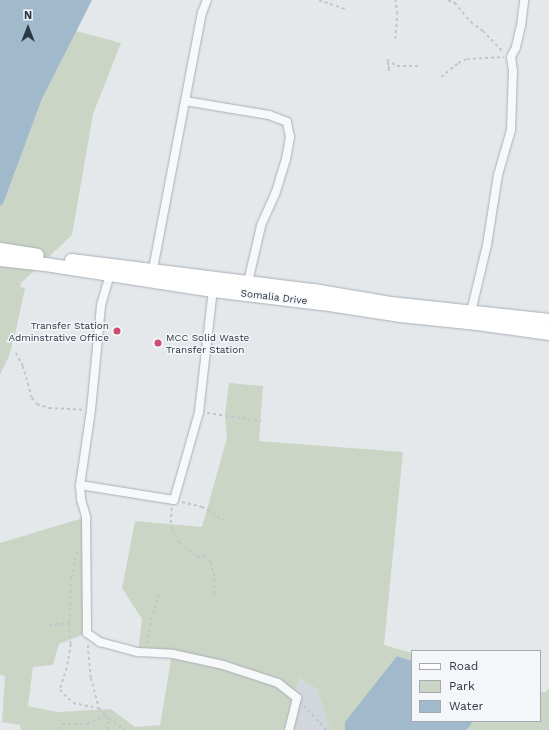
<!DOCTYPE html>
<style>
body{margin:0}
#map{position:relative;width:549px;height:730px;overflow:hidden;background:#e4e8eb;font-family:"Work Sans",sans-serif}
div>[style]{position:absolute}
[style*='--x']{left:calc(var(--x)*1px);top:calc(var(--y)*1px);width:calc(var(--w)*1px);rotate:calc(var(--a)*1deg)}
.built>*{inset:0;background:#d2d7dd}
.green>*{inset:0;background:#cbd5c5}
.water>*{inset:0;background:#a0bacb}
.path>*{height:1.5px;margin-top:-0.75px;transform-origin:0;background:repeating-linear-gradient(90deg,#c2c6cb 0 3px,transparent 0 6px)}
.roads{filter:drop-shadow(0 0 1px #a9afb6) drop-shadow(0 0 1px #a9afb6)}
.minor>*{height:8px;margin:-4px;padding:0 4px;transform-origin:4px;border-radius:4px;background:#f7f8fa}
.primary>*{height:13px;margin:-6.5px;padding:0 6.5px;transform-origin:6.5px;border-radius:6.5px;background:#fff}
.dots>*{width:11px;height:11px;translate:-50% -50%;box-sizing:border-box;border:2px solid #f4f6f9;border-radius:50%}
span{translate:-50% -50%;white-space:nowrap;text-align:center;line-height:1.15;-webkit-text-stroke:3px #f4f6f9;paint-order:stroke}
.street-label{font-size:10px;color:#2b3744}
.poi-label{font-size:10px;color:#2b3744}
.right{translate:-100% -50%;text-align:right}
.left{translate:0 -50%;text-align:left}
.legend{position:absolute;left:411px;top:650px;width:130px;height:72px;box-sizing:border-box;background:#f4f6f9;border:1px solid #a4aab1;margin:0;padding:5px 7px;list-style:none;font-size:12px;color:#2b3744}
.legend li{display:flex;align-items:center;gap:8px;height:20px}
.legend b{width:20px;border:1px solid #a4aab1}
.north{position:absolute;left:8px;top:8px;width:40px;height:40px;-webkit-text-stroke:3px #f4f6f9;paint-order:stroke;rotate:0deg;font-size:11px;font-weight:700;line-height:16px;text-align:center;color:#2b3744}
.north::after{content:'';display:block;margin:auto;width:14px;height:18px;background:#2b3744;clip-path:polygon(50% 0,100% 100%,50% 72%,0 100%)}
</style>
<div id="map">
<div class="built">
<i style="clip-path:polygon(299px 678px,317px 689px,330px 730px,283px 730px)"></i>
</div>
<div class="green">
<i style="clip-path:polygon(76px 31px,121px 43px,93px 114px,72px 235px,21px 283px,20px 287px,25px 288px,16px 330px,9px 356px,0 375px,0 206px,3px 204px,42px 99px)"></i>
<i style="clip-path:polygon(229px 383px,263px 386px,259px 441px,403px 452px,384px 645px,412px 653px,412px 661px,397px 656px,346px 722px,345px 730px,330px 730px,317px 689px,299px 678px,283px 730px,21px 730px,20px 725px,2px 722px,5px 676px,0 675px,0 543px,86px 517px,87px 633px,59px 644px,53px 665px,33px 667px,28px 706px,57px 712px,111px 709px,135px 727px,160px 725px,172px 654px,138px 652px,142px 619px,122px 588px,135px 521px,202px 527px,227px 438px,225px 415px)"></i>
<i style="clip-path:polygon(549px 689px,549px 730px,466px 730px,473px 721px,540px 721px,540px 691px,544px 693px)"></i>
</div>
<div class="water">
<i style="clip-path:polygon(0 0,92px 0,42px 99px,3px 204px,0 206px)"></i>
<i style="clip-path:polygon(397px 656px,412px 661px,412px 721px,473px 721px,469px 727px,466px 730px,345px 730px,345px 722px)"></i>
</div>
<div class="path">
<i style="--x:319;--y:0;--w:28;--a:19"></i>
<i style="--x:448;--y:0;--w:8;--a:23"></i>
<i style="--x:455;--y:3;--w:25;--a:50"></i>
<i style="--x:471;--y:22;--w:15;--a:37"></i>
<i style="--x:483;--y:31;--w:30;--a:46"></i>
<i style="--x:395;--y:39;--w:25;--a:-85"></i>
<i style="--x:397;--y:14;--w:14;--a:-98"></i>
<i style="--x:389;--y:66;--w:5;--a:90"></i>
<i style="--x:389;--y:71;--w:11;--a:-100"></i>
<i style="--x:387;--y:60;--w:12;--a:31"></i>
<i style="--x:397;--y:66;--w:22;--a:0"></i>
<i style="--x:441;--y:77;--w:22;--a:-39"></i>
<i style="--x:458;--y:63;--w:10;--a:-24"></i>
<i style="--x:467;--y:59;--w:37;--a:-3"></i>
<i style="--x:16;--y:353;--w:15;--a:62"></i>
<i style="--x:23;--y:366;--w:33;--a:74"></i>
<i style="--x:32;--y:398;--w:8;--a:50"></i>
<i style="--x:37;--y:404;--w:13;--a:18"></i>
<i style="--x:49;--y:408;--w:34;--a:3"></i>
<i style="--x:207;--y:413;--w:55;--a:8.4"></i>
<i style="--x:182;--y:502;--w:21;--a:14"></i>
<i style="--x:202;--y:507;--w:29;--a:31"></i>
<i style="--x:172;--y:508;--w:12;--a:95"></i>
<i style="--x:171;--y:520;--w:10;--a:84"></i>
<i style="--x:172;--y:530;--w:15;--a:58"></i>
<i style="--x:180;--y:543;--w:22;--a:39"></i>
<i style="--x:197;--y:557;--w:7;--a:-8"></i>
<i style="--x:204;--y:556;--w:9;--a:41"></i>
<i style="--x:211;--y:562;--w:17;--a:77"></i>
<i style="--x:215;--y:579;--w:17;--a:93"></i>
<i style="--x:69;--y:623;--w:21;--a:85"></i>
<i style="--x:71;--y:644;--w:24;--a:99"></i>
<i style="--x:67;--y:668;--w:23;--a:108"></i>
<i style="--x:60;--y:690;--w:18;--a:45"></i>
<i style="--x:73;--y:703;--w:26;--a:11"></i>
<i style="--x:49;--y:625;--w:20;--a:-6"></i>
<i style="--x:69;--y:623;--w:45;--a:-87.5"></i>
<i style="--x:71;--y:578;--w:27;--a:-77"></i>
<i style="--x:147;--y:644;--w:24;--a:-81"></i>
<i style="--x:151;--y:620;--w:28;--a:-73"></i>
<i style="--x:88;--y:645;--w:33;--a:85"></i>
<i style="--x:91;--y:678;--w:31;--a:75"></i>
<i style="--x:99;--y:708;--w:15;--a:48"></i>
<i style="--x:109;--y:719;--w:20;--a:33"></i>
<i style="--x:304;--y:706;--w:33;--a:47"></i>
<i style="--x:61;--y:730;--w:6;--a:-81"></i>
<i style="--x:62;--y:724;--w:25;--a:0"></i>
<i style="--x:87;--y:724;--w:21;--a:-23"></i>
<i style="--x:107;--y:730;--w:11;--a:-80"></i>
</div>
<div class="roads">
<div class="minor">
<i style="--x:185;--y:101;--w:85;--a:9.5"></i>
<i style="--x:269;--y:115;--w:19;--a:21"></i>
<i style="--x:287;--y:122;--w:15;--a:79"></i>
<i style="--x:290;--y:137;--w:22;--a:100"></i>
<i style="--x:286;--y:159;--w:37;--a:107"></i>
<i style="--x:275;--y:194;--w:35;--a:114"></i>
<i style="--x:261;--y:226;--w:57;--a:103.1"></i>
<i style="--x:153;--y:269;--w:261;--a:-79.2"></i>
<i style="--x:202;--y:13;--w:14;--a:-69"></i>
<i style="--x:110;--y:274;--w:33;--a:106"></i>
<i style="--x:101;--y:306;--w:104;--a:95.5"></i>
<i style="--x:91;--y:410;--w:76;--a:98.3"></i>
<i style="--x:80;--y:485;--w:14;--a:86"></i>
<i style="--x:81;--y:499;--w:19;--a:74"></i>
<i style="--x:86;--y:517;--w:116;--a:89.5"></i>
<i style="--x:87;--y:633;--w:16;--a:35"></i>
<i style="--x:100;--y:642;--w:39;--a:15"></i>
<i style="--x:138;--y:652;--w:35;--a:3"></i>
<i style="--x:173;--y:654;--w:51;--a:12.4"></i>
<i style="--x:223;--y:665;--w:58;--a:18.1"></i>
<i style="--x:278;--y:683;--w:24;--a:38"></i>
<i style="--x:297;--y:698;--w:33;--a:104"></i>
<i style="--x:471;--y:312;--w:69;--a:-76.6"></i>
<i style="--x:487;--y:245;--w:71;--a:-81.1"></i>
<i style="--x:498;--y:175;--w:47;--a:-73.9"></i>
<i style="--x:511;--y:130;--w:59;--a:-88.1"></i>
<i style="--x:513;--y:71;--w:14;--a:-98"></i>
<i style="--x:511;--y:57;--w:11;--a:-63"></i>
<i style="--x:516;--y:47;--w:22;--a:-77"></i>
<i style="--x:521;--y:26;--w:26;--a:-83"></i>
<i style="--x:80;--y:485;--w:95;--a:9.1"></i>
<i style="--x:174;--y:500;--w:91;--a:-74.1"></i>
<i style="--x:199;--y:412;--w:123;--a:-83.5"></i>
</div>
<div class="primary">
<i style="--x:0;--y:249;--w:37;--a:9"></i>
<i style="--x:0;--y:259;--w:45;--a:6.3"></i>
<i style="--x:45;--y:264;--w:170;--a:8.8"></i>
<i style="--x:213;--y:290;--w:117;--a:6.9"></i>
<i style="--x:329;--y:304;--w:72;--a:8.8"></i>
<i style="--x:400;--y:315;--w:77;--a:5.9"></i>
<i style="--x:477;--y:323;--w:73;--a:7.9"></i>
<i style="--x:71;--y:260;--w:244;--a:7.1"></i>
<i style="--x:313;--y:290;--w:78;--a:9.6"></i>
<i style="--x:390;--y:303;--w:160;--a:6.1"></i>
</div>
</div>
<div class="dots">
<i style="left:117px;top:331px;background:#cd4c70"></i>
<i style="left:158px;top:343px;background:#cd4c70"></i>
</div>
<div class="street-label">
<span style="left:274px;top:297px;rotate:7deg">Somalia Drive</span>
</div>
<div class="poi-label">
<span class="right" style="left:109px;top:331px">Transfer Station<br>Adminstrative Office</span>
<span class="left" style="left:166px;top:343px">MCC Solid Waste<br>Transfer Station</span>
</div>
<ul class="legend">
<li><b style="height:5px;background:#fff"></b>Road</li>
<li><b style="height:11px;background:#cbd5c5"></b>Park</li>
<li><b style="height:11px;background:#a0bacb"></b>Water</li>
</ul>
<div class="north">N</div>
</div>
